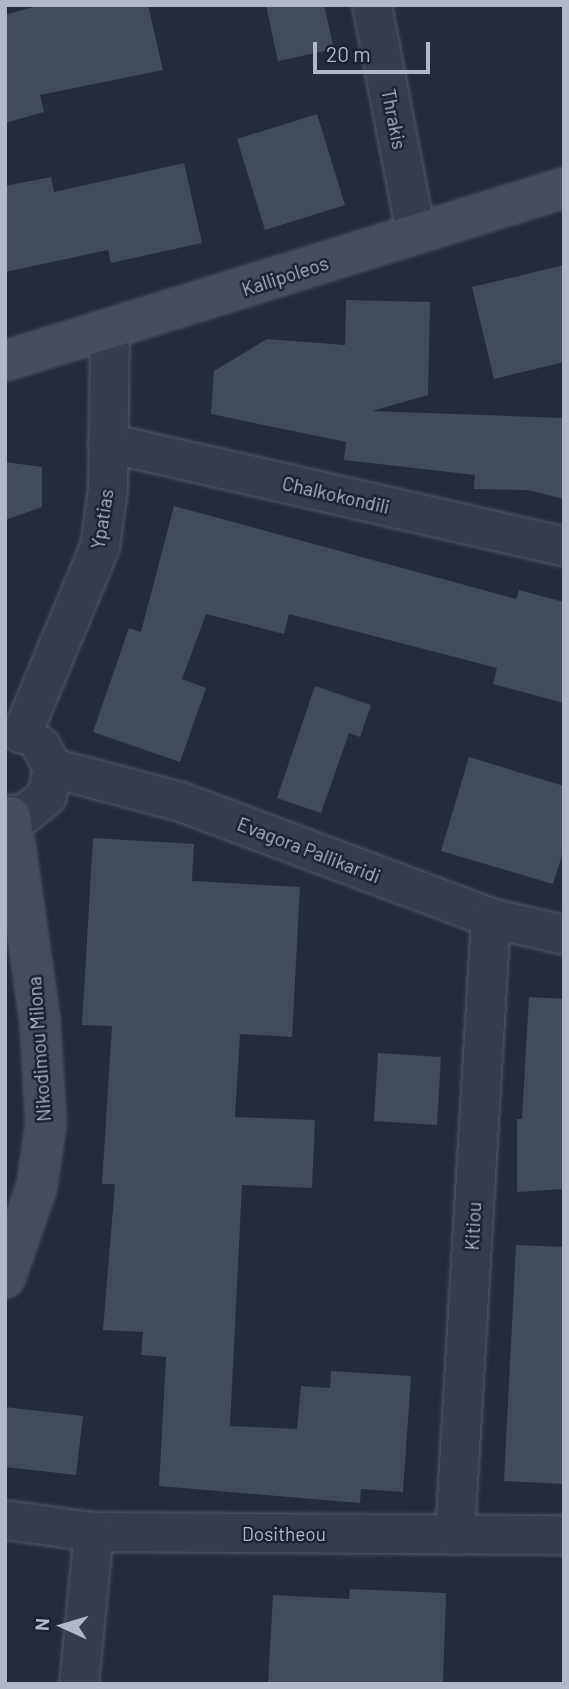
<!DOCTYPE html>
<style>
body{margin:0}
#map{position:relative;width:569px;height:1689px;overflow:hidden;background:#232b3c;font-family:Barlow,sans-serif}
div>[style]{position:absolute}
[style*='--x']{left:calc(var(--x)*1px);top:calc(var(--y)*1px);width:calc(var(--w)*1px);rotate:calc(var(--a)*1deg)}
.building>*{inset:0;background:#424a5e}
.roads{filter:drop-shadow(0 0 2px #525867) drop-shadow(0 0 2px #525867)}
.street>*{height:38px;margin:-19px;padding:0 19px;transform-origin:19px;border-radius:19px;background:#373d4c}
.secondary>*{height:38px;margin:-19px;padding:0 19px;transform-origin:19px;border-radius:19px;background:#454c5f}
span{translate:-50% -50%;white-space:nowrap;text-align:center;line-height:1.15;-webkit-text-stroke:5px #1c2231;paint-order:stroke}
.street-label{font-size:19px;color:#b2b8c7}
.frame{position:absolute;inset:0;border:7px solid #b2b8c7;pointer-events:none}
.north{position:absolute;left:28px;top:1591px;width:70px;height:70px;-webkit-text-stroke:5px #1c2231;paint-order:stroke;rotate:274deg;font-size:19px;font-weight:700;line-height:28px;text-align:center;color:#b2b8c7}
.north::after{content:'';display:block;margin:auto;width:24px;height:32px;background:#b2b8c7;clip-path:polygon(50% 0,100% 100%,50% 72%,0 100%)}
.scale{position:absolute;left:313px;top:42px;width:117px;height:32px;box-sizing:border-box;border:4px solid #b2b8c7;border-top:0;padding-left:9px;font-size:21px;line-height:24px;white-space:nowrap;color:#b2b8c7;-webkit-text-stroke:5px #1c2231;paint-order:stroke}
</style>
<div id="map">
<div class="building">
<i style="clip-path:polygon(40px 5px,148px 5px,163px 70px,40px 95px,44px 112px,5px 123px,5px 15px)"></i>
<i style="clip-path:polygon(266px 5px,324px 5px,334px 49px,278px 61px)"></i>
<i style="clip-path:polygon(317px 114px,345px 205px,265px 230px,237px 139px)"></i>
<i style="clip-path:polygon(184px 163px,202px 243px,111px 263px,108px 250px,5px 272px,5px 186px,51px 177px,54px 192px)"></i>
<i style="clip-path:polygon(564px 265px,564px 362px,494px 379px,472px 287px)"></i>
<i style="clip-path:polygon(346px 300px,430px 302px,428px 395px,372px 411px,564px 418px,564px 499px,528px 490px,474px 489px,475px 475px,344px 460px,346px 442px,211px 414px,214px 371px,267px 339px,345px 345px)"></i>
<i style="clip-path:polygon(5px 462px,42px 467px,42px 507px,5px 520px)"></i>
<i style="clip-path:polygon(174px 506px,516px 599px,519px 590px,564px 602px,564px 703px,493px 684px,497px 668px,289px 614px,284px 634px,206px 614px,182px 679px,206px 688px,180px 762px,93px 732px,129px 628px,141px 632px)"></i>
<i style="clip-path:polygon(315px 686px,371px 705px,360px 737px,349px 733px,321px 813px,277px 798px)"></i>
<i style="clip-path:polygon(469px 757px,564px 786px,564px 849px,553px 884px,441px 851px)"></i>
<i style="clip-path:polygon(93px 838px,194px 844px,192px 881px,300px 887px,292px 1037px,240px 1034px,235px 1117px,315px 1120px,312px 1188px,242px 1185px,230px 1426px,297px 1429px,301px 1386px,330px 1388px,331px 1371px,411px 1376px,403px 1492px,361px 1489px,360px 1503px,159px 1486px,166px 1357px,141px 1355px,143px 1332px,103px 1330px,115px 1184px,102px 1184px,112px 1026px,82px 1025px)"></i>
<i style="clip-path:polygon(529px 997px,564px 999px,564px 1189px,517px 1192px,517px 1119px,522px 1119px)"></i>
<i style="clip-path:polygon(378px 1053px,441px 1057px,437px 1125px,374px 1121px)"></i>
<i style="clip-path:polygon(516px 1245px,564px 1247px,564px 1484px,504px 1481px)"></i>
<i style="clip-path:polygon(5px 1407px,83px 1416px,76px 1475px,5px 1467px)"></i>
<i style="clip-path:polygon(350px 1589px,446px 1593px,443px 1684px,268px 1684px,273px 1595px,349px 1599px)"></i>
</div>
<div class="roads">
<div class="street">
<i style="--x:372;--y:5;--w:232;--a:79.1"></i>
<i style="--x:108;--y:443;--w:468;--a:12.8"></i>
<i style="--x:22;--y:734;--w:203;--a:-67.4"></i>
<i style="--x:100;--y:547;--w:59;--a:-82.1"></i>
<i style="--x:108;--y:489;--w:158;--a:-89.3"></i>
<i style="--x:53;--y:768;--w:132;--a:14.9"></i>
<i style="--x:181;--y:802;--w:331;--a:20.5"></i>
<i style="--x:491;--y:918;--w:75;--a:13.1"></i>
<i style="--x:5;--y:815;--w:20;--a:-3"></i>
<i style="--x:25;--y:814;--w:28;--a:-39"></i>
<i style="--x:47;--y:796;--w:29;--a:-78"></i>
<i style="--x:53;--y:768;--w:25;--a:-119"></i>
<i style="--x:5;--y:1520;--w:90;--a:7.7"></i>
<i style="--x:94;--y:1532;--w:470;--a:0.4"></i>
<i style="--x:455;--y:1535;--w:618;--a:-86.66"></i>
<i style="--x:79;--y:1684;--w:153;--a:-84.4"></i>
</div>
<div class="secondary">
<i style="--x:5;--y:361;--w:585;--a:-17.2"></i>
<i style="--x:5;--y:1278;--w:97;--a:-70.8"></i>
<i style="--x:37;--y:1186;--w:64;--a:-81.9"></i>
<i style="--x:46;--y:1123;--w:102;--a:-93.4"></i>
<i style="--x:40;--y:1021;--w:207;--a:-98.1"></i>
</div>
</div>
<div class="street-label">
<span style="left:394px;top:119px;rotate:79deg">Thrakis</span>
<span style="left:285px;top:276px;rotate:-18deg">Kallipoleos</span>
<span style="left:336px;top:495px;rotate:13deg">Chalkokondili</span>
<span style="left:102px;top:519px;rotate:-81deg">Ypatias</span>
<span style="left:309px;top:850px;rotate:21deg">Evagora Pallikaridi</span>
<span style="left:39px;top:1049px;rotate:-94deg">Nikodimou Milona</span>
<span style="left:473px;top:1226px;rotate:-87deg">Kitiou</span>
<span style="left:284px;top:1534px">Dositheou</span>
</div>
<div class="frame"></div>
<div class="north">N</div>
<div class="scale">20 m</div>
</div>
